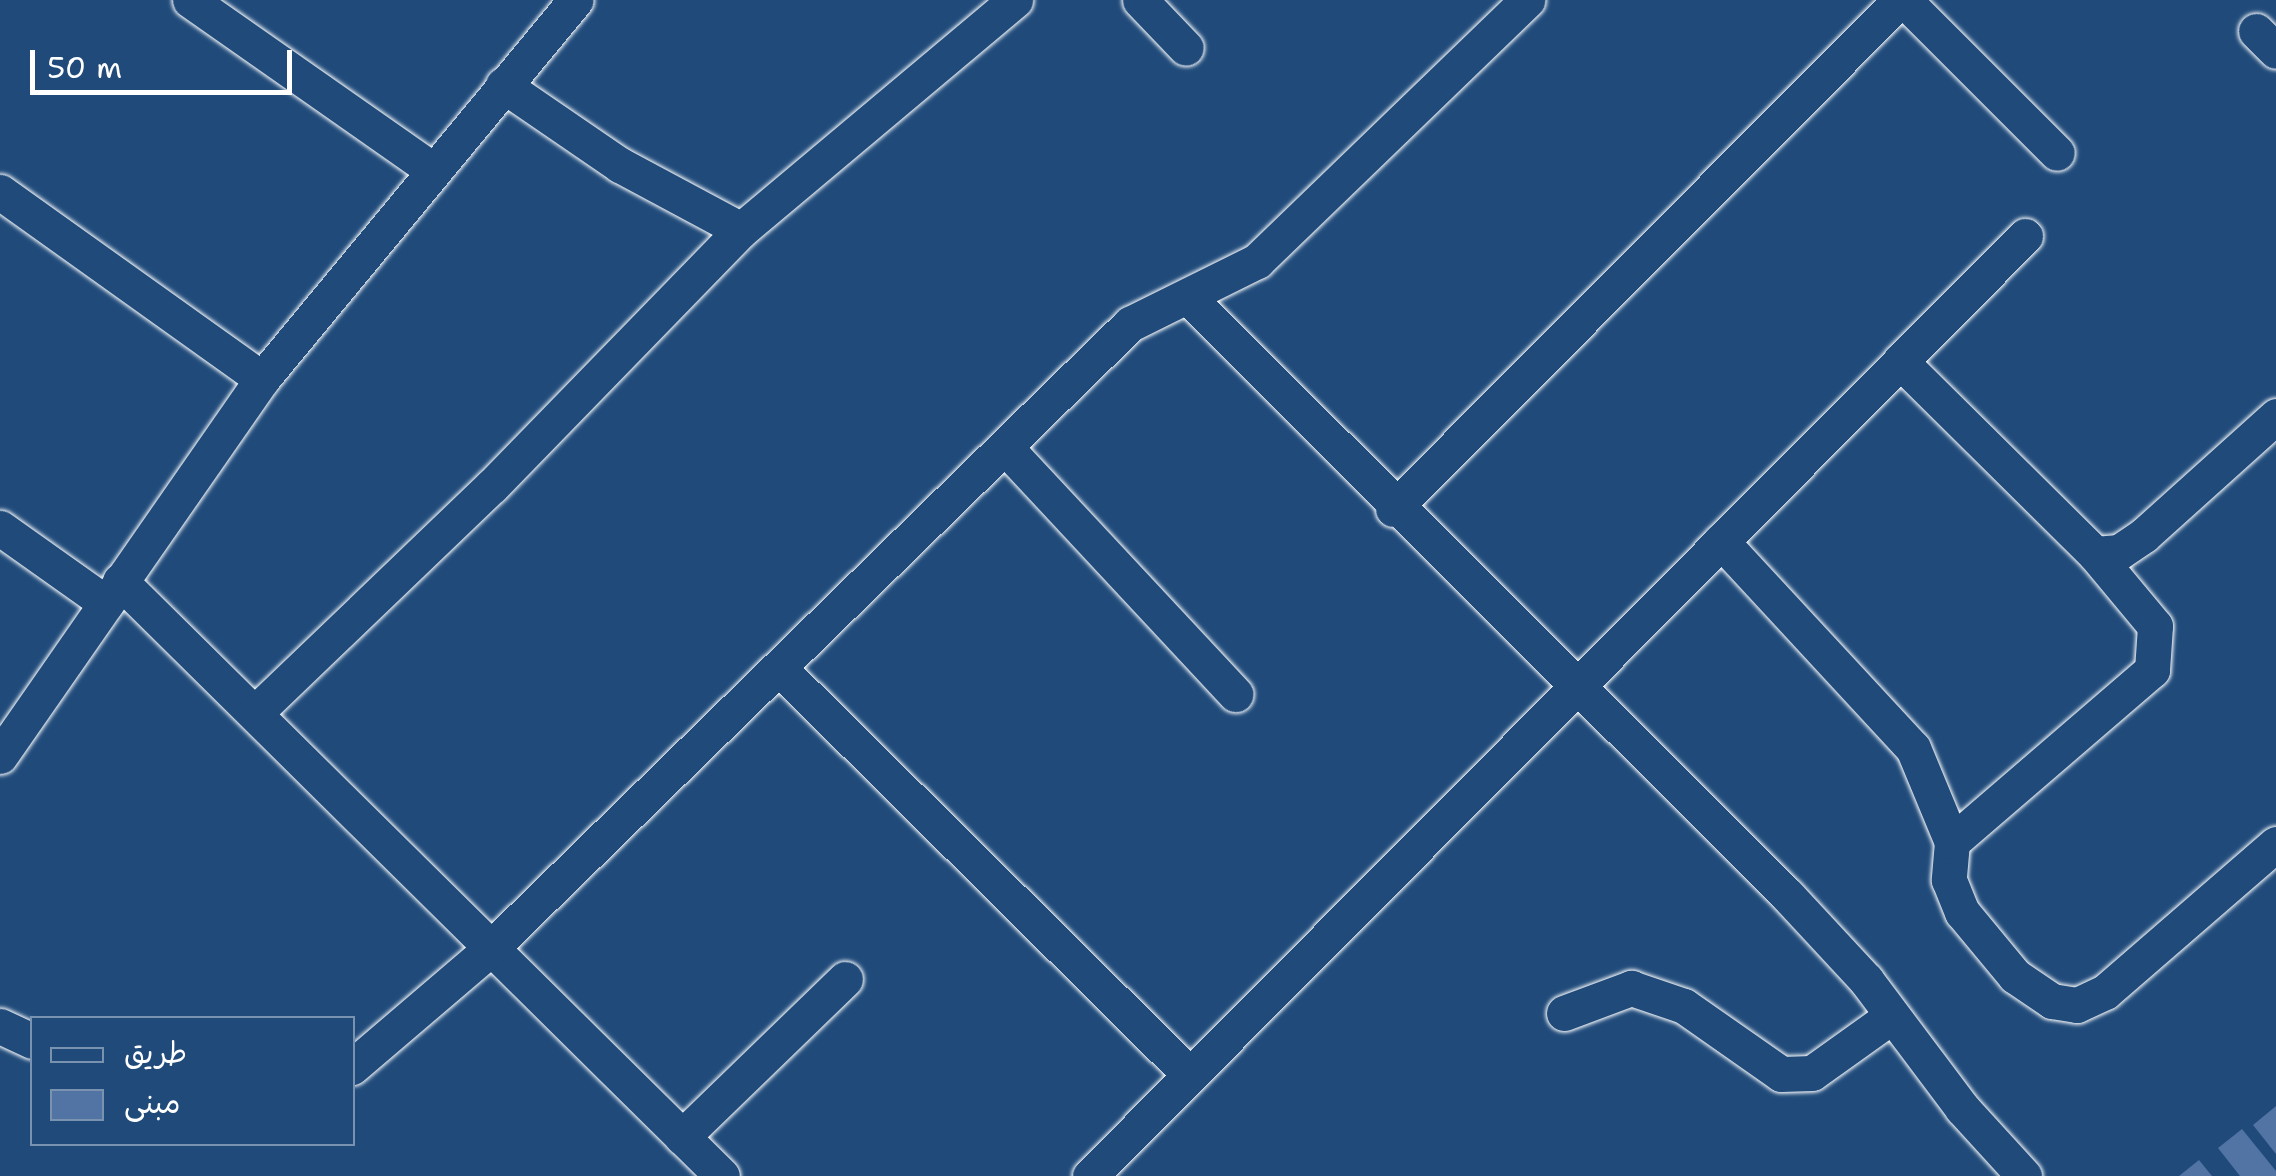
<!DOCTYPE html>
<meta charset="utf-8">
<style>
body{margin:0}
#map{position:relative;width:2276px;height:1176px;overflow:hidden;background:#1f4a7a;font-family:"Shantell Sans","Playpen Sans Arabic",sans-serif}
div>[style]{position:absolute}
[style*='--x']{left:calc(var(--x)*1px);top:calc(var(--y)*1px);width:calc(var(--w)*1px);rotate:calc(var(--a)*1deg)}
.building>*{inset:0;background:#5174a4}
.roads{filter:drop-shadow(0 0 2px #fff) drop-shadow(0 0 2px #fff)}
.street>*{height:35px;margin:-17.5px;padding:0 17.5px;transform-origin:17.5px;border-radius:17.5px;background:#1f4a7a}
span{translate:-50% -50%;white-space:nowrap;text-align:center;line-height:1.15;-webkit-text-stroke:8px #1f4a7a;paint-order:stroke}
.legend{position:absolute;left:30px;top:1016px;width:325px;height:130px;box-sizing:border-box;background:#1f4a7a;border:2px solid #7992af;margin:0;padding:12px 18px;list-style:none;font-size:30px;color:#fff}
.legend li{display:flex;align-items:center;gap:20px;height:50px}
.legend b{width:50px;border:2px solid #7992af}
.scale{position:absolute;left:30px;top:50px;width:262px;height:45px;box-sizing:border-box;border:5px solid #fff;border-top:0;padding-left:12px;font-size:30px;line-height:35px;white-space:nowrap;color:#fff;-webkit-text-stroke:8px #1f4a7a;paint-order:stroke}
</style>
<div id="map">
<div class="building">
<i style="clip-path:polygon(2276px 1106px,2276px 1154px,2253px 1125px)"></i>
<i style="clip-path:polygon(2242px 1129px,2276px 1171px,2276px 1176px,2240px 1176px,2218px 1148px)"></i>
<i style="clip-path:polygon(2199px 1160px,2212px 1176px,2179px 1176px)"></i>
</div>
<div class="roads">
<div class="street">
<i style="--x:190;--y:0;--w:297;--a:35"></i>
<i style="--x:1140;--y:0;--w:66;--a:46.2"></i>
<i style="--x:1904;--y:0;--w:216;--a:45"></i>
<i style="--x:2256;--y:31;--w:28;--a:45"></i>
<i style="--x:503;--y:85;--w:142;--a:34.4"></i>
<i style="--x:620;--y:165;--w:137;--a:28.2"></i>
<i style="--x:0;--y:192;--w:322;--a:35.5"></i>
<i style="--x:1189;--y:298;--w:846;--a:44.95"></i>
<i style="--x:1788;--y:896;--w:115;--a:47.1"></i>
<i style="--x:1866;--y:980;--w:160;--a:53.1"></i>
<i style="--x:1962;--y:1108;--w:92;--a:47.6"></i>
<i style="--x:1900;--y:361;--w:274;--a:44.7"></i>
<i style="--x:2095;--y:554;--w:24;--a:-5"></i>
<i style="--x:2119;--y:552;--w:30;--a:-34"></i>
<i style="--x:2144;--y:535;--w:178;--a:-42"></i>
<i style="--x:1005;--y:447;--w:338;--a:47"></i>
<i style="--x:1393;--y:509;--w:718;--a:-45.11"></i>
<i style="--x:0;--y:528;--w:130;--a:35.3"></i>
<i style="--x:1721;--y:541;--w:282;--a:47.2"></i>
<i style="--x:1913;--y:748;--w:102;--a:67.5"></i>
<i style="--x:1952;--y:842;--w:38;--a:95"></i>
<i style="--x:1949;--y:880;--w:35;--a:68"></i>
<i style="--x:1962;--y:912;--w:83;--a:50.4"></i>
<i style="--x:2015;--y:976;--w:45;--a:34"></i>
<i style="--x:2052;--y:1001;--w:25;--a:9"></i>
<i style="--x:2077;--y:1005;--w:31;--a:-25"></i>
<i style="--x:2105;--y:992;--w:226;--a:-40.9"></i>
<i style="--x:120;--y:581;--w:846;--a:44.66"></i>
<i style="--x:779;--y:668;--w:576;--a:44.72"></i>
<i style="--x:256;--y:712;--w:327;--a:-43.8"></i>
<i style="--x:492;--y:486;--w:357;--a:-45.8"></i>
<i style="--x:741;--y:230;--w:358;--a:-40"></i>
<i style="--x:0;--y:756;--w:459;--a:-55.2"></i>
<i style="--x:262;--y:379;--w:492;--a:-50.4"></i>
<i style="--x:1952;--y:842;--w:264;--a:-40.7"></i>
<i style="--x:2152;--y:670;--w:44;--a:-86.1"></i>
<i style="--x:2155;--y:626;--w:94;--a:-129.8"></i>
<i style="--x:1564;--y:1013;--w:72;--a:-20.5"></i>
<i style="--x:1631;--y:988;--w:56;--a:18.8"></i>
<i style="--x:1684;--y:1006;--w:118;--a:35"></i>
<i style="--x:1781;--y:1074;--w:31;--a:-2"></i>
<i style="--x:1812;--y:1073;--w:98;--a:-35.5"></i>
<i style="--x:0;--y:1026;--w:35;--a:25"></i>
<i style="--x:352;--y:1067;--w:182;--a:-40.5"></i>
<i style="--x:490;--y:949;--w:895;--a:-44.32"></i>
<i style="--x:1130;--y:324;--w:142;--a:-26.4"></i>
<i style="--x:1257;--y:261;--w:376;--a:-44"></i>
<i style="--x:682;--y:1137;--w:227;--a:-44.1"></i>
<i style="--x:1090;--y:1176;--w:1326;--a:-45.15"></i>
</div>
</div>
<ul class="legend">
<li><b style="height:12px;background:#1f4a7a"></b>طريق</li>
<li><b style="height:28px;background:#5174a4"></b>مبنى</li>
</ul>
<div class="scale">50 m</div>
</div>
